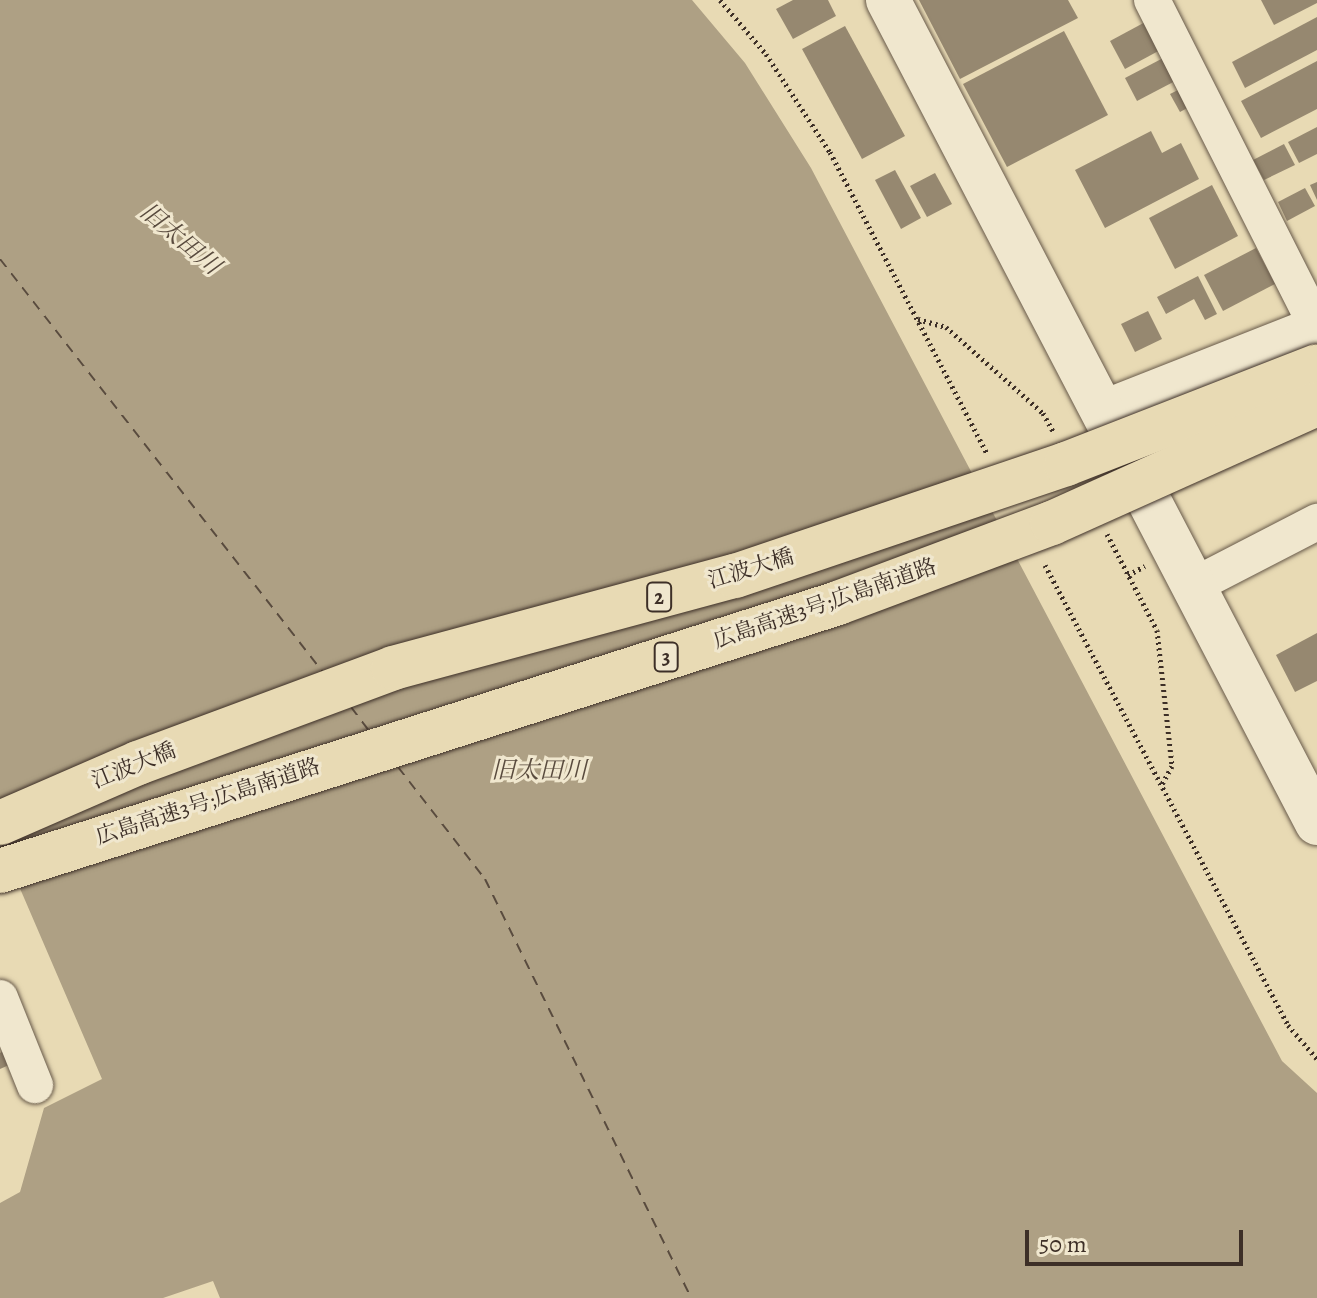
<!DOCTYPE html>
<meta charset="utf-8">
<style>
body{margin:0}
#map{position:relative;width:1317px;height:1298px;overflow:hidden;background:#e8dab4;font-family:Alegreya,"Noto Serif JP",serif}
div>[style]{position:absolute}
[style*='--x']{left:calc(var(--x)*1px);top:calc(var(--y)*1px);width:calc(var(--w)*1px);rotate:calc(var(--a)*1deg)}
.water>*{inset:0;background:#aea084}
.ferry>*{height:2px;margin-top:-1px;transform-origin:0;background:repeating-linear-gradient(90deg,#594b3e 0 10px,transparent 0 18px)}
.building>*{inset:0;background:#968870}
.path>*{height:5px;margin-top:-2.5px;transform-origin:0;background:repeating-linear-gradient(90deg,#3d2f27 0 2px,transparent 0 6px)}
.roads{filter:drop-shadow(0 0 2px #685a4a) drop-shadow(0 0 2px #685a4a)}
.street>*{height:36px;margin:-18px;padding:0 18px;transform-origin:18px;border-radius:18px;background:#f0e7ce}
.secondary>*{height:44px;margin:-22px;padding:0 22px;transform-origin:22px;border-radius:22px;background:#f0e7ce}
.bridges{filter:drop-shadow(0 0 2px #3d2f27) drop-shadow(0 0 2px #3d2f27)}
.highway-bridge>*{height:44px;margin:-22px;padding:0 22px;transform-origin:22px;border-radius:22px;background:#e8dab4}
span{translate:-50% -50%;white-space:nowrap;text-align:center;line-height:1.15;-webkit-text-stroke:6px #f0e7ce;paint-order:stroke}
.shield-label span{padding:2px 6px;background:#f0e7ce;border:2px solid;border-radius:6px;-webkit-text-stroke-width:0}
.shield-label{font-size:20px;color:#3d2f27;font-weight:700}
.street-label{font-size:22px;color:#3d2f27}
.water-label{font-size:24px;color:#594b3e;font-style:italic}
.scale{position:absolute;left:1025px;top:1230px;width:218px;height:36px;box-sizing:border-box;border:4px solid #3d2f27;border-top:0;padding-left:10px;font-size:24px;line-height:28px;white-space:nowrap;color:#3d2f27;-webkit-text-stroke:6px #f0e7ce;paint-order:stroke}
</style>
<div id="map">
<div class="water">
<i style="clip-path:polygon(0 0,692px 0,745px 63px,811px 168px,1282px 1061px,1317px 1093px,1317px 1298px,220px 1298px,213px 1281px,163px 1298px,0 1298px,0 1203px,20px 1192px,44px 1108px,102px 1079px,0 842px)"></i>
</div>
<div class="ferry">
<i style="--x:0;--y:259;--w:523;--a:51.99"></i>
<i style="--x:351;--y:707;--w:30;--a:53"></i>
<i style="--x:398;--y:767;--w:142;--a:52.2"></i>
<i style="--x:485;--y:879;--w:467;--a:63.8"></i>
</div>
<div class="building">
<i style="clip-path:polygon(793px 0,828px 0,836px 16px,793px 39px,776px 9px)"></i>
<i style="clip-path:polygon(919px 0,1068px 0,1078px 18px,960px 79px)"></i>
<i style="clip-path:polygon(1261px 0,1317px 0,1317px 3px,1274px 25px)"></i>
<i style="clip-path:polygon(1317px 17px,1317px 50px,1245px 88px,1232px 62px)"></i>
<i style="clip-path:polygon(1149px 20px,1164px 48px,1125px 69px,1110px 41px)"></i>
<i style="clip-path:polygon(845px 26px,905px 136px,862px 159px,802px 49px)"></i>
<i style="clip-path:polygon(1064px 31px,1108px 115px,1007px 167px,963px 84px)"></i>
<i style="clip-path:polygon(1167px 56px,1179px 79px,1137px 101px,1125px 78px)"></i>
<i style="clip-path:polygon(1317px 61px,1317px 109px,1261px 138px,1241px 101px)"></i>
<i style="clip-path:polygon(1182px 88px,1191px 106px,1180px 112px,1170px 94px)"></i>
<i style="clip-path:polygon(1317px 127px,1317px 154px,1299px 163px,1288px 142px)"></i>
<i style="clip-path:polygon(1151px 131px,1162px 153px,1181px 143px,1199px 179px,1105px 228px,1075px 170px)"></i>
<i style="clip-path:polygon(1284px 144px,1295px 165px,1264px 180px,1253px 160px)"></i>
<i style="clip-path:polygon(895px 170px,921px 218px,901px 229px,875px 180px)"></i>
<i style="clip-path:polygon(935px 173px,952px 204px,927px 217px,910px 186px)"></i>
<i style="clip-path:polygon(1317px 182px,1317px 200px,1310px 185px)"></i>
<i style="clip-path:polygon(1212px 185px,1238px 236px,1175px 269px,1149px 218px)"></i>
<i style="clip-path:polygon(1305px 188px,1315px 206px,1287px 221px,1278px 202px)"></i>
<i style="clip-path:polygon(1256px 248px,1275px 284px,1223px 311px,1204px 275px)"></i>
<i style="clip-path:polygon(1198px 276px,1217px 314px,1205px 320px,1194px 299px,1166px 314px,1157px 297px)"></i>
<i style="clip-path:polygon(1148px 311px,1162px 339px,1135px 352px,1121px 324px)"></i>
<i style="clip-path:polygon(1317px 633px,1317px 681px,1295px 692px,1276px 655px)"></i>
<i style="clip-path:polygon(3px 1051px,9px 1065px,0 1069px,0 1053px)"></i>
</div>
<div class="path">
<i style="--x:720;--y:0;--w:71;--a:49.6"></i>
<i style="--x:766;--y:54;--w:117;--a:56.9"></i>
<i style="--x:830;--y:152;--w:339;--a:62.5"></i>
<i style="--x:918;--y:319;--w:29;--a:16"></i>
<i style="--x:946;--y:327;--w:130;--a:41.6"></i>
<i style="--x:1043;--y:413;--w:23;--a:61"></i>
<i style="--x:1107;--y:534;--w:108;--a:62.5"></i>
<i style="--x:1157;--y:630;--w:137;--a:83.7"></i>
<i style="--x:1172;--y:766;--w:23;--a:119"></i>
<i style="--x:1045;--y:565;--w:520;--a:62.15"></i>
<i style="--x:1288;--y:1025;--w:45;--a:49.5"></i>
<i style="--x:1128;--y:575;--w:19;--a:-28"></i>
</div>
<div class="roads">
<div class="street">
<i style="--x:1152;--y:0;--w:365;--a:63.2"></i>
<i style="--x:1101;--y:409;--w:232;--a:-21.5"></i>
<i style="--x:1193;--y:586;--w:140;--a:-27.3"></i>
<i style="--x:0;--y:998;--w:94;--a:68.1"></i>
</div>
<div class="secondary">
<i style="--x:888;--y:0;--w:928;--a:62.47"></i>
</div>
</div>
<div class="bridges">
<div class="highway-bridge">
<i style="--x:0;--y:823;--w:150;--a:-23.5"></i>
<i style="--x:138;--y:763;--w:272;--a:-20.4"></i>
<i style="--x:393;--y:668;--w:354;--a:-15.1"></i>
<i style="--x:735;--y:576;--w:349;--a:-18.7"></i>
<i style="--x:1066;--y:464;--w:269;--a:-21.3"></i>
<i style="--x:0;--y:871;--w:880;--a:-17.73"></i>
<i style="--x:838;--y:603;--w:228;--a:-20.5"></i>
<i style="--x:1052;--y:523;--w:290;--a:-24.2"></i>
</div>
</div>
<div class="shield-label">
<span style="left:659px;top:597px">2</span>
<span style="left:666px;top:657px">3</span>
</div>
<div class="street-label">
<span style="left:751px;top:569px;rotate:-17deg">江波大橋</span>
<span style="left:825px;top:604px;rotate:-19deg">広島高速3号;広島南道路</span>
<span style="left:134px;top:766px;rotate:-22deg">江波大橋</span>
<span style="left:208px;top:802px;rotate:-18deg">広島高速3号;広島南道路</span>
</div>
<div class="water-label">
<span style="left:180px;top:239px;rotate:40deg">旧太田川</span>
<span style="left:539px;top:771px">旧太田川</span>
</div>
<div class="scale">50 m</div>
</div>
